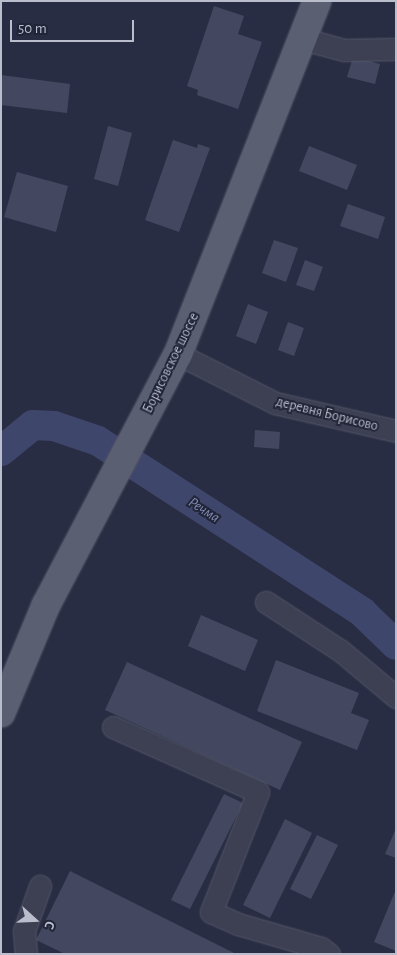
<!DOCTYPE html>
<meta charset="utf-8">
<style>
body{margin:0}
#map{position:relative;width:397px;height:955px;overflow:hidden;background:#292d43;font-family:"Alegreya Sans",sans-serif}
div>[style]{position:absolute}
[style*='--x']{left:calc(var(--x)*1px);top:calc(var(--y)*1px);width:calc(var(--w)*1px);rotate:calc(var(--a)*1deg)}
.river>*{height:30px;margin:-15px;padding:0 15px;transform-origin:15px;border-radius:15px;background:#3f466b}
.building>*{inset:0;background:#434860}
.roads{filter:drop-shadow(0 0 1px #55586a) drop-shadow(0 0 1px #55586a)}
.minor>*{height:21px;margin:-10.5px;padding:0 10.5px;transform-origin:10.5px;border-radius:10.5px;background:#3d4053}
.major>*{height:28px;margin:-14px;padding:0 14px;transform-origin:14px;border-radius:14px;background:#5b5f72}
span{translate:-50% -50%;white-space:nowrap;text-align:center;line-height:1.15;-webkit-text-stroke:4px #212538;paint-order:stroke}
.street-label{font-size:14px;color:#babdcc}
.water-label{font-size:15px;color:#838bb2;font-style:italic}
.frame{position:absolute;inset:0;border:2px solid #babdcc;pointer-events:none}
.north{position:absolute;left:10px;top:895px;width:50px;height:50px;-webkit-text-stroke:4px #212538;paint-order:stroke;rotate:110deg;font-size:14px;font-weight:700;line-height:20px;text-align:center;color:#babdcc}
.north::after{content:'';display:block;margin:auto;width:18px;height:22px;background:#babdcc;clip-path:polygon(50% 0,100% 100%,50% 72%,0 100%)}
.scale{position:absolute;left:10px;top:20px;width:124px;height:22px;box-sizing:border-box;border:2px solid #babdcc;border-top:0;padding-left:6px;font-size:15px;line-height:18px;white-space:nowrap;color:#babdcc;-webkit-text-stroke:4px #212538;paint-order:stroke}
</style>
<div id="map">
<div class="river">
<i style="--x:1;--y:451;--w:41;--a:-39.1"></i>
<i style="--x:33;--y:425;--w:21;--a:3"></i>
<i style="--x:54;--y:426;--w:46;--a:18.8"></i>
<i style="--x:98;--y:441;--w:315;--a:32.9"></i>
<i style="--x:362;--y:612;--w:47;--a:44.1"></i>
</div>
<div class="building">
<i style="clip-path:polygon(214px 6px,244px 16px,238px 34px,262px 42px,238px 109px,197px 95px,198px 90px,187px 86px)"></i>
<i style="clip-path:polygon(353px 57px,380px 64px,375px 84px,347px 77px)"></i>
<i style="clip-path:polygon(1px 75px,70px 84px,67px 113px,1px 105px)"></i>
<i style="clip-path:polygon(108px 126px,132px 133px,118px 186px,94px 179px)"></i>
<i style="clip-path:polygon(173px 140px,197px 148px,198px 144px,210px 148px,179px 232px,145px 220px)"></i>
<i style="clip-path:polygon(309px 146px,357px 165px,347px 190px,299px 171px)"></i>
<i style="clip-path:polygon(17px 172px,68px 186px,56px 232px,4px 217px)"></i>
<i style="clip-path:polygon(348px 204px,385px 217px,378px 239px,340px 226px)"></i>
<i style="clip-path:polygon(274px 240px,298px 248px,286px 282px,262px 273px)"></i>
<i style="clip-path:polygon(305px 260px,323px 267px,314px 291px,296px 285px)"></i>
<i style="clip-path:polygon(248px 304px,268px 312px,256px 344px,236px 336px)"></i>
<i style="clip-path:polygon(288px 322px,304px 328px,294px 356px,278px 350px)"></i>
<i style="clip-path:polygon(255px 430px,280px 432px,279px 449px,254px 447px)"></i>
<i style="clip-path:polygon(201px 615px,258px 640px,245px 671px,188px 646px)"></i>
<i style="clip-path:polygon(276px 660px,359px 693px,351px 713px,369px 720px,357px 750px,257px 711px)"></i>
<i style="clip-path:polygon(127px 662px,302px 742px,280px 790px,105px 710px)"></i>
<i style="clip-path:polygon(224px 794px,243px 803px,190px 909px,171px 900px)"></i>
<i style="clip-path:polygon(285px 819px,312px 833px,270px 918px,243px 905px)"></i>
<i style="clip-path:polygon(396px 828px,396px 858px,385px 854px)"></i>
<i style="clip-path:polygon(317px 835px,338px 845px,311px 899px,290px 889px)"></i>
<i style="clip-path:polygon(70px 871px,236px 954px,65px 954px,36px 940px)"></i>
<i style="clip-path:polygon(396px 889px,396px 951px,374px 942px)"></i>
</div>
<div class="roads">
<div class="minor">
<i style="--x:303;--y:39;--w:42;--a:15"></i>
<i style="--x:344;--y:50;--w:52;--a:-1.1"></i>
<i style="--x:178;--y:354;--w:109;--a:26.8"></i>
<i style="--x:275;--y:403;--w:124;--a:13"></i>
<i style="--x:266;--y:602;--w:90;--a:33.2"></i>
<i style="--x:341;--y:651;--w:72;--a:39.9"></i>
<i style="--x:113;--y:727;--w:159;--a:24.1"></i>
<i style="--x:258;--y:792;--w:129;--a:111.4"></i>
<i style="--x:211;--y:912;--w:30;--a:24"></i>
<i style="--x:238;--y:924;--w:86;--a:16.1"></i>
<i style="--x:321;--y:948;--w:10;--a:37"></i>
<i style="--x:26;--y:954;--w:23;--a:-95"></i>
<i style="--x:24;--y:931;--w:48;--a:-70.4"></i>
</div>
<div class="major">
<i style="--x:1;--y:713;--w:117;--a:-67.4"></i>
<i style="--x:46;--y:605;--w:284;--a:-62.3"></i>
<i style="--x:178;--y:354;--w:379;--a:-68.5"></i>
</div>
</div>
<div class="street-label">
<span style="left:171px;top:363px;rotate:-64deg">Борисовское шоссе</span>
<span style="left:327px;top:414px;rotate:14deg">деревня Борисово</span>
</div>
<div class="water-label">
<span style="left:204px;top:510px;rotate:33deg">Речма</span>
</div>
<div class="frame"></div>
<div class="north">С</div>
<div class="scale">50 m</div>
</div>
